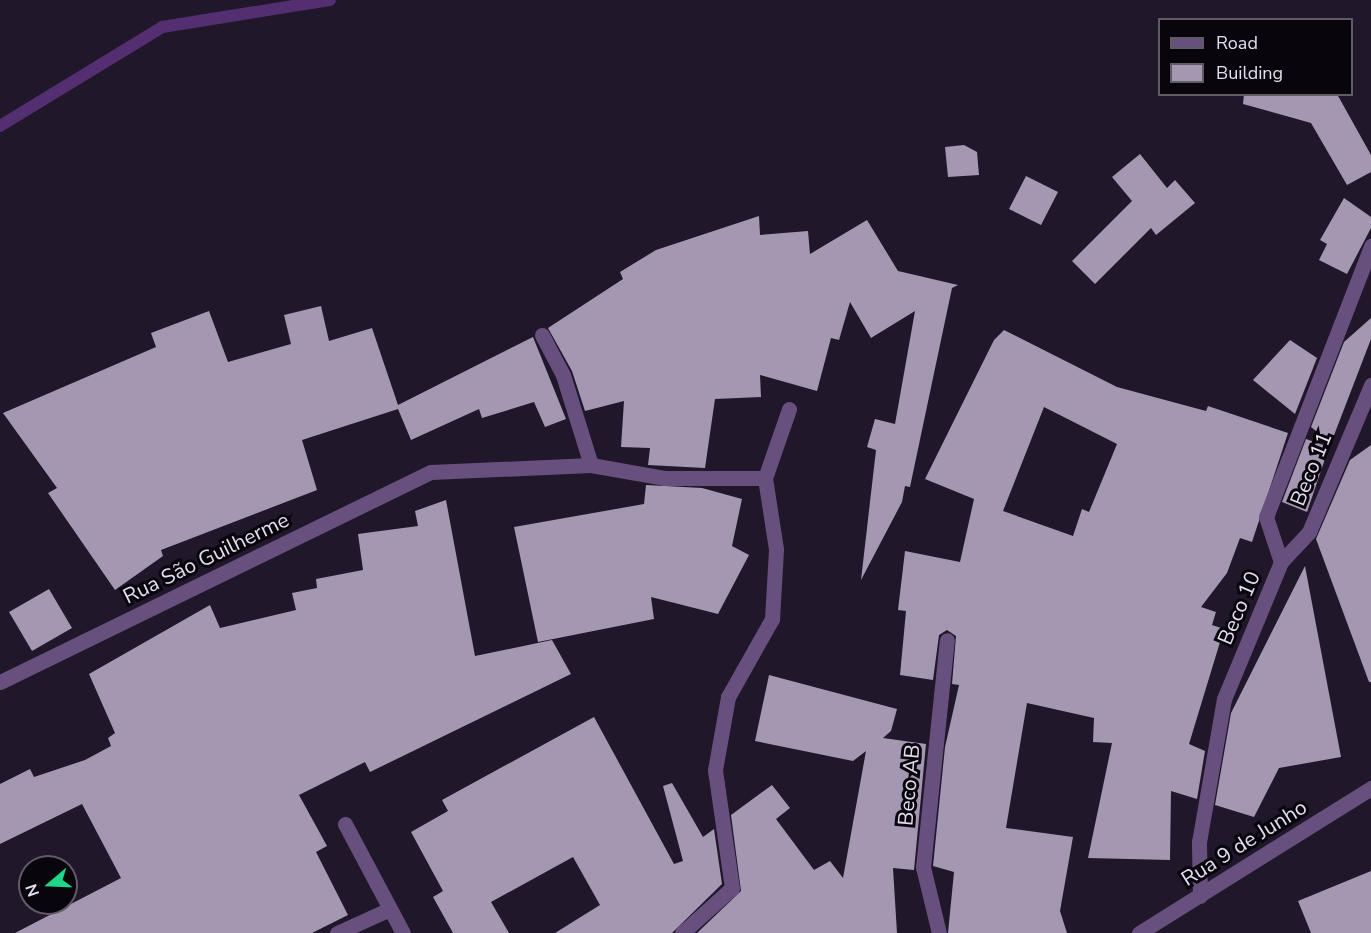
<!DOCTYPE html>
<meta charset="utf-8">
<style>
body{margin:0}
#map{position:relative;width:1371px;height:933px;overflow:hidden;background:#21172b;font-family:"Nunito Sans",sans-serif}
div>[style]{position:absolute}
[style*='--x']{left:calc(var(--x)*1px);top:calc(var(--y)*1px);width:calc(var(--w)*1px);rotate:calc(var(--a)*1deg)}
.stream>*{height:12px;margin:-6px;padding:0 6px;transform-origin:6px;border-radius:6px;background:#532f71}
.building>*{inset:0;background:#a497b2}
.lane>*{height:15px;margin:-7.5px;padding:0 7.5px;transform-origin:7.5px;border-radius:7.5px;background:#68507e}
.street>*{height:15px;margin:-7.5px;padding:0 7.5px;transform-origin:7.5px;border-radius:7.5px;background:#68507e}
span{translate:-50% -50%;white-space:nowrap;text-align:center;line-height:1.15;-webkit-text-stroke:6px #09050d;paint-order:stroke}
.street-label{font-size:21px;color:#e4ddec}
.legend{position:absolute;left:1158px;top:18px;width:195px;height:78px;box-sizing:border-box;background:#09050d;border:2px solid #615b66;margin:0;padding:8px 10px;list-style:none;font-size:18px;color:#e4ddec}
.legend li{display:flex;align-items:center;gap:12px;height:30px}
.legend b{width:30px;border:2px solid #615b66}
.north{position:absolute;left:18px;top:855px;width:60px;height:60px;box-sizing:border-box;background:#09050d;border:2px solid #615b66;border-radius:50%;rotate:251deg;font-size:16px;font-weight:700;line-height:24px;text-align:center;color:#e4ddec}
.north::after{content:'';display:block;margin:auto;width:21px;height:27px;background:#1fd887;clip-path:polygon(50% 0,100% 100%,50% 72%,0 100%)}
</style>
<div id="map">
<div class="stream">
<i style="--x:0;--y:126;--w:190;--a:-31.4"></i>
<i style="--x:162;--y:27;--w:170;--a:-9.1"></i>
</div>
<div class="building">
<i style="clip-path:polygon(1244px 94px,1337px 94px,1371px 155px,1371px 172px,1347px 185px,1311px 123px,1243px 104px)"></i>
<i style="clip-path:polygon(964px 145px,977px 152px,979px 175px,948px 177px,945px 147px)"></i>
<i style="clip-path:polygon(1140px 154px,1167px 188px,1175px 180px,1195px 203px,1156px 235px,1151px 228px,1095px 284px,1072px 261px,1132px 201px,1112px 177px)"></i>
<i style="clip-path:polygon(1026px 176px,1058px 192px,1041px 225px,1009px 209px)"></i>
<i style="clip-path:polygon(1344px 198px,1371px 217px,1371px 228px,1347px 274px,1319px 260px,1327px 244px,1320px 240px)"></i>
<i style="clip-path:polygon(759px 216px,760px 235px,808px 231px,810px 254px,867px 220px,898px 271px,958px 285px,952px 288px,910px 487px,905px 486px,902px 502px,861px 580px,876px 450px,867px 447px,875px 419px,895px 424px,915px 311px,871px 338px,850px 302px,839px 340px,831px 338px,817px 391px,760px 375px,761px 397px,715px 399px,705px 468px,648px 465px,650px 448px,621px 447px,624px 401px,585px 411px,572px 371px,548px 328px,623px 279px,620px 272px,656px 250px)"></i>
<i style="clip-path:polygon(321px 306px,329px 341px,372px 328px,398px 405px,533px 337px,566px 419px,545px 427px,534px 402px,482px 418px,479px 409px,411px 440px,398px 409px,302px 440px,317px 490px,161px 550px,163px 556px,115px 590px,48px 493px,57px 488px,3px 413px,156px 347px,151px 333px,209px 311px,228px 362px,291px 344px,284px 315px)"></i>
<i style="clip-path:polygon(1371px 318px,1371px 339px,1331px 443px,1311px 427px,1344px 342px)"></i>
<i style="clip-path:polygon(evenodd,1004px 330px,1117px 387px,1206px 411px,1208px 406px,1288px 433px,1252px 542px,1240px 538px,1227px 573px,1201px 607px,1216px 612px,1212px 625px,1224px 629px,1189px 744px,1205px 751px,1197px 799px,1171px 791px,1170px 860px,1088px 858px,1112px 743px,1093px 742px,1094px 718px,1027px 703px,1006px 828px,1073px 837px,1060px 911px,1067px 933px,948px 933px,954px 872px,933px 866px,945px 747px,959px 685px,952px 684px,956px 636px,947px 630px,939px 635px,933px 680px,900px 675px,906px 611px,898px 610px,905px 551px,960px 562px,974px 499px,925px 479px,994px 340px,1004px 330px,1044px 407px,1117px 444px,1089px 512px,1082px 509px,1073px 536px,1003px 511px,1044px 407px)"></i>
<i style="clip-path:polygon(1290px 340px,1317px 358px,1295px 414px,1253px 380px)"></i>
<i style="clip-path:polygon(1306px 439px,1329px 447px,1307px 512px,1282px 502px)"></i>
<i style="clip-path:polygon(1371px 445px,1371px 682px,1369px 682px,1316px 539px,1350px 460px)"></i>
<i style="clip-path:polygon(646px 485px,702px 488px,742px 499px,732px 546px,749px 555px,718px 614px,651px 597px,654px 619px,538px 642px,514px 527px,644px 504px)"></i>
<i style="clip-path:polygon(446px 500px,475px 656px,552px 640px,571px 674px,370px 772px,365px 762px,299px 795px,327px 846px,316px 852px,348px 915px,312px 933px,15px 933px,121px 878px,82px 804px,0 844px,0 784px,30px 769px,34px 777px,85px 760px,111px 746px,108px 738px,115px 733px,89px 674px,210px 605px,220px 628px,296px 610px,292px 593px,317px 588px,316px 579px,363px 570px,358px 534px,418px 526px,415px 511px)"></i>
<i style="clip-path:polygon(1305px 566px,1341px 757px,1279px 768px,1254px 817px,1215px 805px,1231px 713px)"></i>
<i style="clip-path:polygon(49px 589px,72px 628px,32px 651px,9px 612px)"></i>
<i style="clip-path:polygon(769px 675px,897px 709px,891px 731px,883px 738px,926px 744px,914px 870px,893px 868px,897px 933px,697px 933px,741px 891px,731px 815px,772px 785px,790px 808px,776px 819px,814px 870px,830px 861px,843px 878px,866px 751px,853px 761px,755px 741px)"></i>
<i style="clip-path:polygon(594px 717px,674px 864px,683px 861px,663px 786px,672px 783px,703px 837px,714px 829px,722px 884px,672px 933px,555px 933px,600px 905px,573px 857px,491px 902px,509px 933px,453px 933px,433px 897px,443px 891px,411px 832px,448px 811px,442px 800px)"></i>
<i style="clip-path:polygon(1371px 871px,1371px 933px,1311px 933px,1298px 901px)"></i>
</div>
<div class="lane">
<i style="--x:542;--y:335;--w:45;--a:62.3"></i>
<i style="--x:563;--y:375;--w:94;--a:72.7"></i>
<i style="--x:431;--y:472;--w:160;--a:-2.5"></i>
<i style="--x:591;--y:465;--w:74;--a:10.1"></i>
<i style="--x:664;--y:478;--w:101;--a:0"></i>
<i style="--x:765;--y:478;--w:73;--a:-70.8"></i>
<i style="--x:1281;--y:562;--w:41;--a:-47"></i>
<i style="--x:1309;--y:532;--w:160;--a:-67.1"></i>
<i style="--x:1200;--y:896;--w:54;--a:-91.1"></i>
<i style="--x:1199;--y:842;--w:145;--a:-80.1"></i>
<i style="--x:1224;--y:699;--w:148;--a:-67.4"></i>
<i style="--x:1281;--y:562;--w:47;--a:-108.4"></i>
<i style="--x:1266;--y:517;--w:291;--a:-68.8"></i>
<i style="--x:337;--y:933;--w:58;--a:-24.4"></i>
<i style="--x:682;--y:933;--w:67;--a:-42"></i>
<i style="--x:732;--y:888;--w:119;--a:-98.2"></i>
<i style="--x:715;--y:770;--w:74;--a:-79.9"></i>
<i style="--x:728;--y:697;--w:90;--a:-60.6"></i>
<i style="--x:772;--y:619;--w:70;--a:-86.7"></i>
<i style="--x:776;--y:549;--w:72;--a:-98.8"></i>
<i style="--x:939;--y:933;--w:68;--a:-103.6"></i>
<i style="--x:923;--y:867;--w:228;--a:-84"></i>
</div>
<div class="street">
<i style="--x:0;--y:682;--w:479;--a:-26"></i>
<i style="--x:345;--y:824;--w:123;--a:62"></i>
<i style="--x:1139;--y:933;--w:274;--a:-32"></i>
</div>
<div class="street-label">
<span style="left:1311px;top:469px;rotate:-68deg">Beco 11</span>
<span style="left:206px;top:558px;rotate:-26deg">Rua São Guilherme</span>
<span style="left:1239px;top:608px;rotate:-67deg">Beco 10</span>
<span style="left:909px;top:785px;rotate:-85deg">Beco AB</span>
<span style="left:1244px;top:843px;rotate:-32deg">Rua 9 de Junho</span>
</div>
<ul class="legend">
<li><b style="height:8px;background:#68507e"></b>Road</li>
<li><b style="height:16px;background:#a497b2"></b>Building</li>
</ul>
<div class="north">N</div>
</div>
